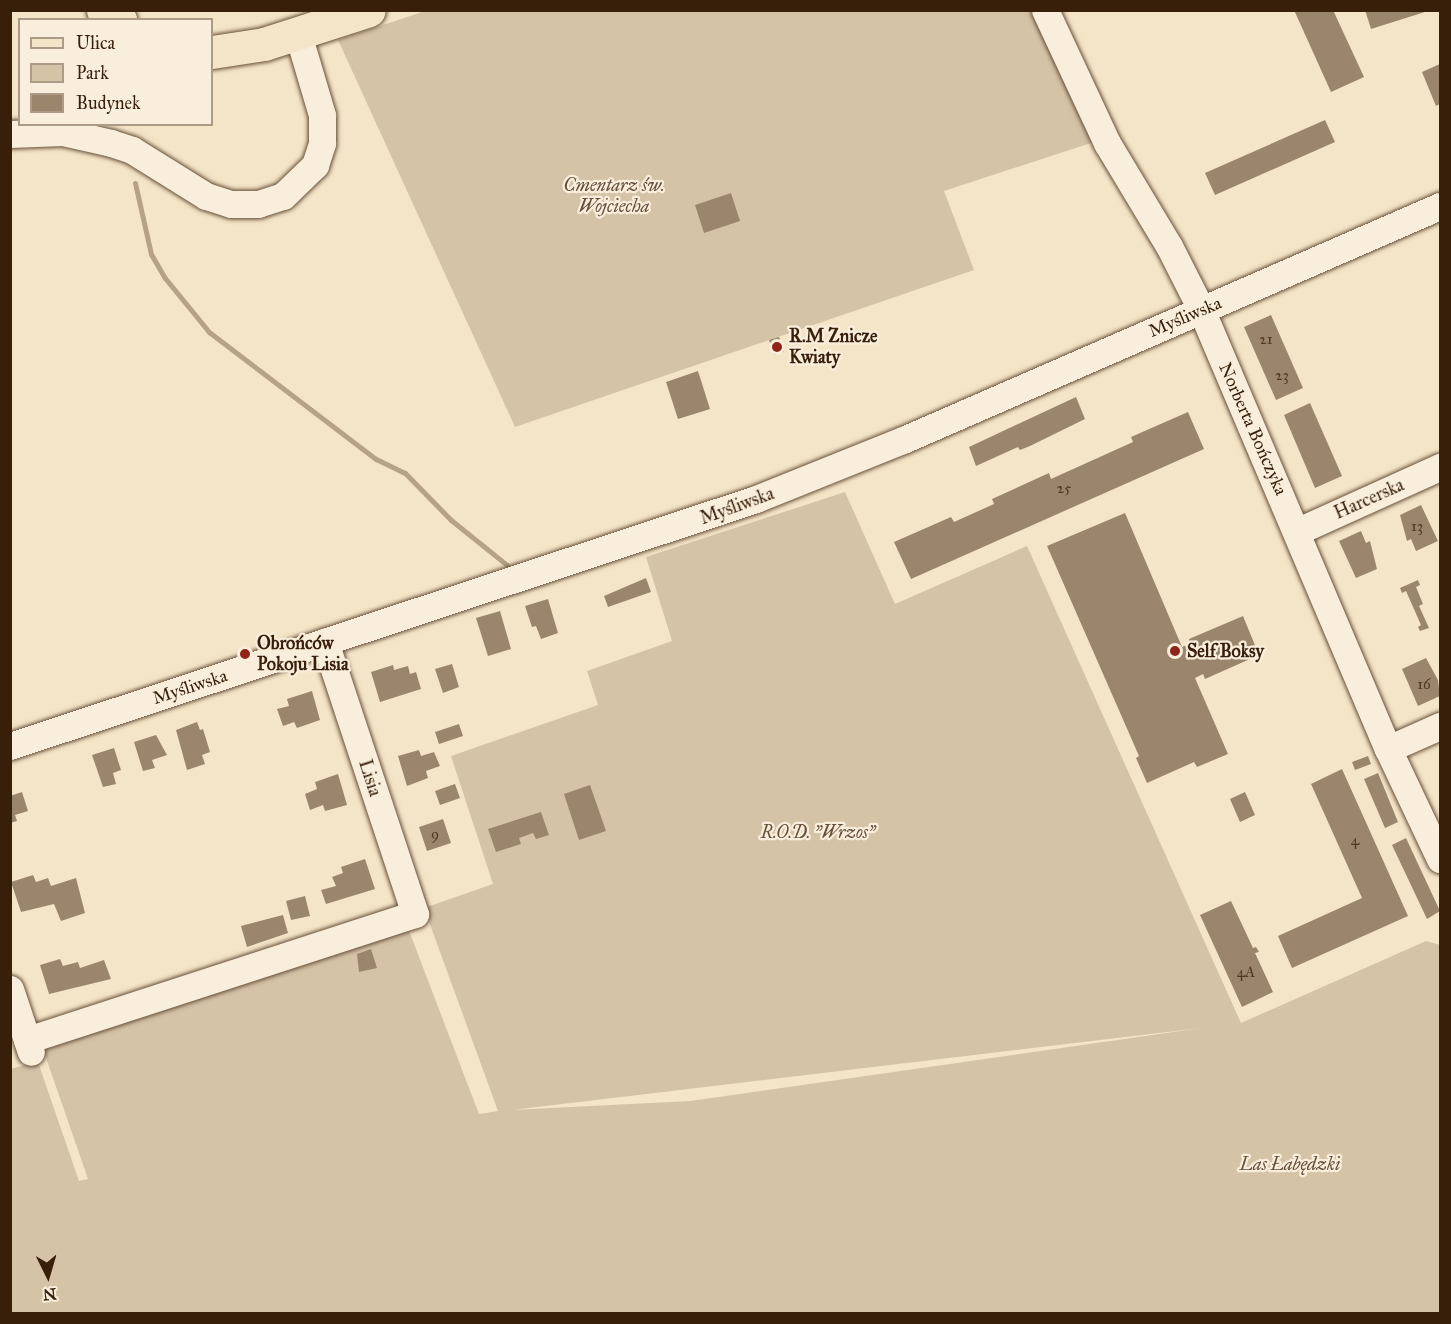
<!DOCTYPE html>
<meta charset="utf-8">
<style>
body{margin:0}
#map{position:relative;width:1451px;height:1324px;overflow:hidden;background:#f5e5c8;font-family:"IM FELL Great Primer",serif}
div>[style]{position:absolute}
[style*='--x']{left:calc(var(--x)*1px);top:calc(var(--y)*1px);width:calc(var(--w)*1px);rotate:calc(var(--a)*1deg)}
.green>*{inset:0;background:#d5c3a8}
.stream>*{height:5px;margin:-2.5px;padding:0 2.5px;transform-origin:2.5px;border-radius:2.5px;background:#b5a287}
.building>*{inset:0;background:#9a866c}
.roads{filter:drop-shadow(0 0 2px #675039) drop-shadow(0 0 2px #675039)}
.minor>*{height:27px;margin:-13.5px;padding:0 13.5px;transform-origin:13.5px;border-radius:13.5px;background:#f8eedb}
.major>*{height:33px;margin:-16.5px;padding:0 16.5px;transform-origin:16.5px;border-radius:16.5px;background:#f5e5c8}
.dots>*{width:16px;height:16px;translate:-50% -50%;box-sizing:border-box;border:3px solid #f8eedb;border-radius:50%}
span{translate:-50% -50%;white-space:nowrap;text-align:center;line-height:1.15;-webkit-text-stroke:4.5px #f8eedb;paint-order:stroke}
.number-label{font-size:15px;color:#503922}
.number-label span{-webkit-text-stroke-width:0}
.park-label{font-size:18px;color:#675039;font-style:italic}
.street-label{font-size:18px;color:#381f09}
.poi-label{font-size:18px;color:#381f09;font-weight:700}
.left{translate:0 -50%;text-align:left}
.frame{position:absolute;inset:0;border:12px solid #381f09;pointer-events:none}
.legend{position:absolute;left:18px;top:18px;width:195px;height:108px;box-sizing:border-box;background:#f8eedb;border:2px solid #ab9b87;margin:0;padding:8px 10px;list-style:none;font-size:18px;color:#381f09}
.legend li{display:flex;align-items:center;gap:12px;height:30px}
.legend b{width:30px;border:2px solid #ab9b87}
.north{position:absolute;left:18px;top:1246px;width:60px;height:60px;-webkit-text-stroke:4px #f8eedb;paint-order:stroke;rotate:175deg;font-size:16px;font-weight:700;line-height:24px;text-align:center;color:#381f09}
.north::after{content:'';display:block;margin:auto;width:21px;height:27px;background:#381f09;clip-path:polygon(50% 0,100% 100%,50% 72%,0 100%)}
</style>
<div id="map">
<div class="green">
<i style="clip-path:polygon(428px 10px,1032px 11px,1094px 142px,944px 191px,974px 270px,515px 427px,338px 40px)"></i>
<i style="clip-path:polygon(evenodd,845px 492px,895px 604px,1027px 546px,1241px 1023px,1426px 941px,1440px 945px,1440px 1313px,11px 1313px,10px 1069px,38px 1062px,79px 1181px,88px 1179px,37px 1032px,403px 915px,479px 1114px,498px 1111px,424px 908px,493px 884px,451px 756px,598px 705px,587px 671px,672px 641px,646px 557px,845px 492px,1201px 1028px,690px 1101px,511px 1110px,512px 1110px,1201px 1028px)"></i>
</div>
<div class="stream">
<i style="--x:135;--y:183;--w:73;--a:77.3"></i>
<i style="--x:151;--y:254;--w:28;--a:60"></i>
<i style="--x:165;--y:278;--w:70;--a:50.8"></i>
<i style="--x:209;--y:332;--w:210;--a:37.3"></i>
<i style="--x:376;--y:459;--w:32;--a:26"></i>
<i style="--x:405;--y:473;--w:66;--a:45.6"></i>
<i style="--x:451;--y:520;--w:72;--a:38.8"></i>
</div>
<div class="building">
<i style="clip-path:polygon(1294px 10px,1333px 10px,1364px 77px,1331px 92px)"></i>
<i style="clip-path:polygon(1365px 10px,1428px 10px,1428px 11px,1371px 29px)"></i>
<i style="clip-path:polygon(1440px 64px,1440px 104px,1436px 106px,1422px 72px)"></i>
<i style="clip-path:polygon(1325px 120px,1335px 142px,1215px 195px,1205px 173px)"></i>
<i style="clip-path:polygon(731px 193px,740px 221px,704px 233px,695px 205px)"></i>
<i style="clip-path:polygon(1271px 315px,1303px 388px,1276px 400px,1244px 327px)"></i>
<i style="clip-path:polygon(779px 337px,784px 352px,774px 355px,769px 340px)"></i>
<i style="clip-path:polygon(698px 371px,710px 409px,678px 419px,666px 382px)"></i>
<i style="clip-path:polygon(1076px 397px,1085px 419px,1030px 446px,1020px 450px,1018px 447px,976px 466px,969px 447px)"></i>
<i style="clip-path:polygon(1310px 403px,1342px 476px,1315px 488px,1284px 415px)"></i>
<i style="clip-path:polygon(1188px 412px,1204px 449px,911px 579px,894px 542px,951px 517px,954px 522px,994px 504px,992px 499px,1049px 473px,1051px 479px,1133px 442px,1131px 437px)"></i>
<i style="clip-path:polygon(1421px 505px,1438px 541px,1416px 551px,1411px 539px,1407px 541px,1400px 515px)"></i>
<i style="clip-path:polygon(1125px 513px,1182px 647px,1190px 644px,1189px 639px,1243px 616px,1259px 655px,1205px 679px,1203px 674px,1195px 678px,1228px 754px,1197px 767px,1194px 762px,1147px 783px,1136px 758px,1139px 756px,1047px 546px)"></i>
<i style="clip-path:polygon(1361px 531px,1366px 543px,1370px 541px,1377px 569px,1356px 578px,1339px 541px)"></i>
<i style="clip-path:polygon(646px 578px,651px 592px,608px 607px,604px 596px)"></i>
<i style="clip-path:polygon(1418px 580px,1420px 585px,1416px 587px,1423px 604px,1419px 606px,1429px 628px,1420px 631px,1418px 627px,1421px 625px,1406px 591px,1402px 593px,1400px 588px)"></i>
<i style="clip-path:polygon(548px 599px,558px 633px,541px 639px,536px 626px,532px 627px,525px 606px)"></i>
<i style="clip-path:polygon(500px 611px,511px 649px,488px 656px,476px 618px)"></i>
<i style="clip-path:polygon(1426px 658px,1438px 680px,1440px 696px,1418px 706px,1402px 669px)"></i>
<i style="clip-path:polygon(452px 664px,459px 687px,443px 693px,435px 669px)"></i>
<i style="clip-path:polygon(393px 665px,394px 670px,408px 666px,410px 674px,416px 672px,421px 689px,380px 702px,371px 672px)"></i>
<i style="clip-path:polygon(312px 691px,320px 720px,297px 728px,294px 722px,283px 726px,277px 709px,289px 706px,287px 699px)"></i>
<i style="clip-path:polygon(197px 722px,200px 730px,203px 729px,210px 752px,202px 755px,205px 764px,187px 770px,176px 730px)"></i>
<i style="clip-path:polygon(459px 724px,463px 736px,439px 744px,435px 732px)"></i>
<i style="clip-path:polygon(156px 735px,167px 755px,152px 760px,155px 768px,143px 771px,134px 742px)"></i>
<i style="clip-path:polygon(114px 748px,121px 770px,113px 773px,116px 784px,103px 787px,92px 755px)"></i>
<i style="clip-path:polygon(419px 750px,421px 756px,434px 752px,440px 766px,426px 771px,428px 778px,407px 786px,398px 756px)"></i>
<i style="clip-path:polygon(1368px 756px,1371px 764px,1355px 770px,1352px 762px)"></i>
<i style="clip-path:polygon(1342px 769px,1408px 916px,1292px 968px,1278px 936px,1362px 898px,1311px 784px)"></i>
<i style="clip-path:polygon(1378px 773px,1398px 822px,1385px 828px,1364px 779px)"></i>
<i style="clip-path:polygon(338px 774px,347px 805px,325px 811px,323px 805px,310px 810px,305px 794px,317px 789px,315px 782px)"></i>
<i style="clip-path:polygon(455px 784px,460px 798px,440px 805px,435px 791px)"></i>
<i style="clip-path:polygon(590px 785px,606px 831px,579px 840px,564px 794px)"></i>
<i style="clip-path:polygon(22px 792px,28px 811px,15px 815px,17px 821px,10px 823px,10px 796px)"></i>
<i style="clip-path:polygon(1245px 792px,1255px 815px,1240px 822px,1230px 799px)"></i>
<i style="clip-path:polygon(541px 812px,549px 835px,536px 839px,533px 833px,519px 838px,521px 844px,496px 852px,488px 829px)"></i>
<i style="clip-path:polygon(443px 819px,451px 843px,427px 851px,419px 827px)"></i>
<i style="clip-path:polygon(1406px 838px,1440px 911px,1427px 919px,1392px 845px)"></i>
<i style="clip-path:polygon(365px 859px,375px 889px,326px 904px,321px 890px,336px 886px,332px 877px,343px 873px,341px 867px)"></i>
<i style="clip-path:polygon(33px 875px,36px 882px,48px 878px,51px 886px,76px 878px,85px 913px,61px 921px,54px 904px,21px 912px,11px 882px)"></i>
<i style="clip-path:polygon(305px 896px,310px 916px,291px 920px,286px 901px)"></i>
<i style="clip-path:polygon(1231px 901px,1253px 948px,1256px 947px,1259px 952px,1255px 953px,1273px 992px,1242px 1007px,1200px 915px)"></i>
<i style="clip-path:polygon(283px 915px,288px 933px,247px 947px,241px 926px)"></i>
<i style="clip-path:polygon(371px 949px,377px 968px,359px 972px,357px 954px)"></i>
<i style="clip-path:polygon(60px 959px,63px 966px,78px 962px,80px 968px,104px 960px,111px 979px,49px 994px,40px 965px)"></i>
</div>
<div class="roads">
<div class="minor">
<i style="--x:1045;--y:10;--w:147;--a:65"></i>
<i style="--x:1107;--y:143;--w:120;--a:59"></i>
<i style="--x:1169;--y:246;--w:71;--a:63.1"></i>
<i style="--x:1201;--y:309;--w:478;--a:67"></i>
<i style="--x:1388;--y:749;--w:122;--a:64.7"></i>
<i style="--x:10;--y:134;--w:53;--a:-2.2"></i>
<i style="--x:63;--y:132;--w:49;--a:12.9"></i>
<i style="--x:111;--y:143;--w:22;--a:18"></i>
<i style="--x:132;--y:150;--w:87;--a:31.9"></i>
<i style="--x:206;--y:196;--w:26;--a:18"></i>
<i style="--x:231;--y:204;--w:27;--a:0"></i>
<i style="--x:258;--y:204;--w:26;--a:-18"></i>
<i style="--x:283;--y:196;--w:45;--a:-44.1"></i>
<i style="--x:315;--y:165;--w:23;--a:-72"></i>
<i style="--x:322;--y:143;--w:28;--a:-90"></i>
<i style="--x:322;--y:115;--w:84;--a:-106.5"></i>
<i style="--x:1298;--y:531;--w:156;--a:-24.3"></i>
<i style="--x:10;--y:746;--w:786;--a:-18.32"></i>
<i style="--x:756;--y:499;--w:158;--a:-21.9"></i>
<i style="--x:903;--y:440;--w:586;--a:-23.55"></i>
<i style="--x:1388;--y:749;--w:57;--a:-23.9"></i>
<i style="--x:10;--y:989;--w:66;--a:71.6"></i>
<i style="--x:27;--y:1040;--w:408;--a:-18"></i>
<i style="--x:415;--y:914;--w:287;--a:-108.3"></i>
</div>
<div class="major">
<i style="--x:103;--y:10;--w:20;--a:30"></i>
<i style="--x:212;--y:52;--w:53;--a:-8.7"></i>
<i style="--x:264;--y:44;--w:110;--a:-17.9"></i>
</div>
</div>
<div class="dots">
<i style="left:777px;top:347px;background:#8f2418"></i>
<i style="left:1175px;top:651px;background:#8f2418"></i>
<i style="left:245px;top:654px;background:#8f2418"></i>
</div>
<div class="number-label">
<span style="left:1266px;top:340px">21</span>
<span style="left:1282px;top:376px">23</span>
<span style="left:1064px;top:489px">25</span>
<span style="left:1417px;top:527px">13</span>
<span style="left:1424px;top:685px">16</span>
<span style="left:435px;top:835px">9</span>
<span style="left:1355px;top:841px">4</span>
<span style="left:1246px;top:973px">4A</span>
</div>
<div class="park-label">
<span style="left:614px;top:196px">Cmentarz św.<br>Wojciecha</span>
<span style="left:818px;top:832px">R.O.D. "Wrzos"</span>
<span style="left:1290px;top:1164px">Las Łabędzki</span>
</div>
<div class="street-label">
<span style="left:1185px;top:317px;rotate:-23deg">Myśliwska</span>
<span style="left:1253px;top:429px;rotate:66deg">Norberta Bończyka</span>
<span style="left:1369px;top:499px;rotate:-24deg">Harcerska</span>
<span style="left:737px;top:506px;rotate:-20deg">Myśliwska</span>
<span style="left:190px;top:687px;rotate:-18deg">Myśliwska</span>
<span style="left:370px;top:778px;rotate:72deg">Lisia</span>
</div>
<div class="poi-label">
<span class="left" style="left:789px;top:347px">R.M Znicze<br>Kwiaty</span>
<span class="left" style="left:257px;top:654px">Obrońców<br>Pokoju Lisia</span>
<span class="left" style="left:1187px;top:651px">Self Boksy</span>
</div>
<div class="frame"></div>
<ul class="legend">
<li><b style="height:8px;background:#f5e5c8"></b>Ulica</li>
<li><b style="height:16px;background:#d5c3a8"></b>Park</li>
<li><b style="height:16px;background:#9a866c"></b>Budynek</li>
</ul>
<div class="north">N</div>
</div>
